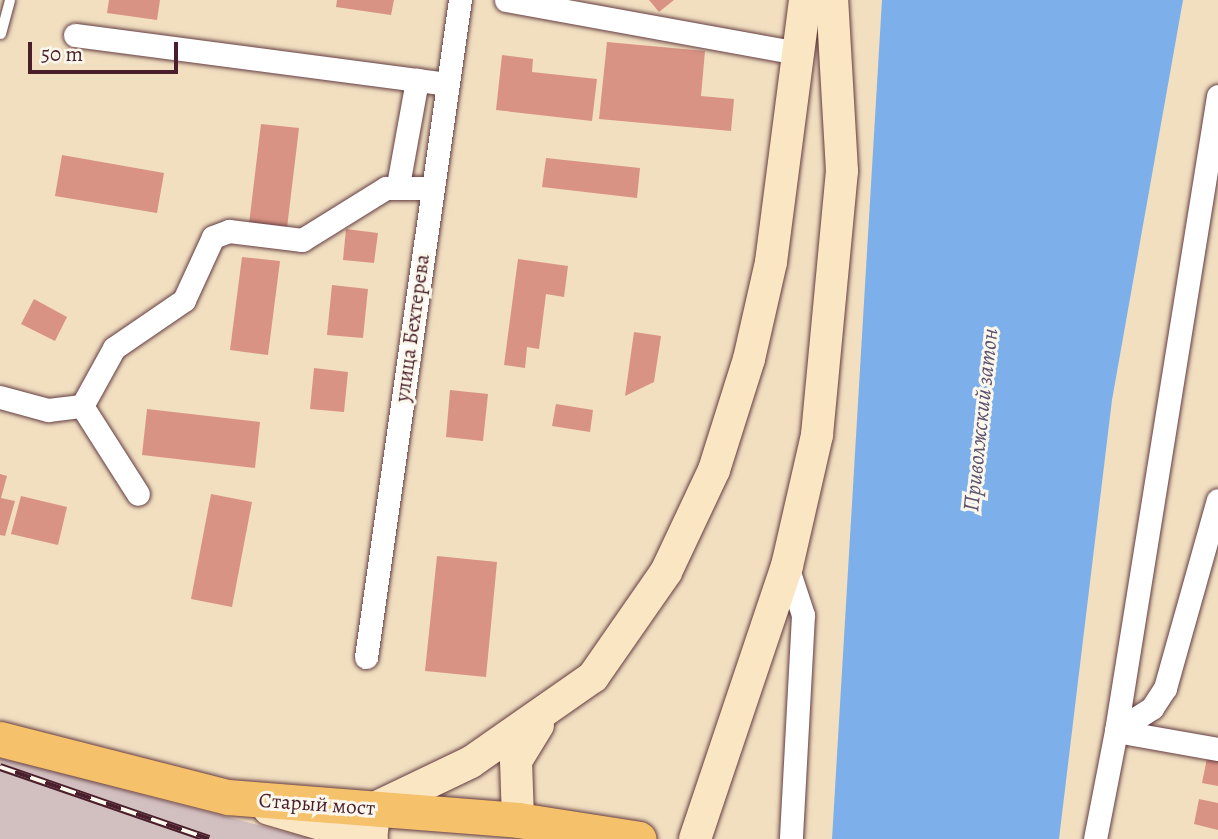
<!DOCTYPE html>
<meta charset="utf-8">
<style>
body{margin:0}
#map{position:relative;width:1218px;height:839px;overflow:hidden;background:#f1dfc0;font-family:Alegreya,serif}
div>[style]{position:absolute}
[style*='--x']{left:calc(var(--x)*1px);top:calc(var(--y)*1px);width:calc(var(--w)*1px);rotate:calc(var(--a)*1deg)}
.industrial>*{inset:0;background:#d2bfbf}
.water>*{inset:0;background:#7db0ea}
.building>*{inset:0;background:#d99384}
.roads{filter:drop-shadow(0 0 2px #633c41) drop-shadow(0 0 2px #633c41)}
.lane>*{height:10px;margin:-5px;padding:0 5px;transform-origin:5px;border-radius:5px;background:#fff}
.street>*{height:23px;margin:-11.5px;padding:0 11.5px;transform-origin:11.5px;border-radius:11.5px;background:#fff}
.secondary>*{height:32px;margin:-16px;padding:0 16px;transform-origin:16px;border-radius:16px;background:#fbe6c4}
.primary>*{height:35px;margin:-17.5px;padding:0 17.5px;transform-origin:17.5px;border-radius:17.5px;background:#f5c16b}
.rail>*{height:8px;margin-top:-4px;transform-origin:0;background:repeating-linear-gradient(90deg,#fbf7ec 0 16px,#4a1f2b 0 32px);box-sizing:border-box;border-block:2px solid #4a1f2b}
span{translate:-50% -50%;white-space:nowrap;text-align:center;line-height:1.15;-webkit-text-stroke:6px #fbf7ec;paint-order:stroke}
.street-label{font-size:21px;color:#4a1f2b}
.water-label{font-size:23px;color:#5c526e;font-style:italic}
.scale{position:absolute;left:28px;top:42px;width:150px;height:32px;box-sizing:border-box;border:4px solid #4a1f2b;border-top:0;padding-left:9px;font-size:21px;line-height:24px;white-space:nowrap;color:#4a1f2b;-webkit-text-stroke:5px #fbf7ec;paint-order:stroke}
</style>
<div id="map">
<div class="industrial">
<i style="clip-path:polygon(0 758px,312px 839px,0 839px)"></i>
</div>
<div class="water">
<i style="clip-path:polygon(882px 0,1183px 0,1112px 400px,1059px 839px,832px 839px)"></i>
</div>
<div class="building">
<i style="clip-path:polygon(109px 0,160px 0,157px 20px,107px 13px)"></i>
<i style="clip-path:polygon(337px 0,394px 0,391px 15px,336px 7px)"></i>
<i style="clip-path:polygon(649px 0,674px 0,659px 12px)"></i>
<i style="clip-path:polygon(607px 42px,705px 51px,701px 96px,734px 99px,731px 131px,599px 119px)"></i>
<i style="clip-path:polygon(502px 55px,533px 59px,532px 72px,597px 79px,592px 121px,496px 110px)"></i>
<i style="clip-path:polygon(261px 124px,299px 128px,287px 228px,249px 224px)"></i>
<i style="clip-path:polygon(62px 155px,164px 173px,157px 213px,55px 196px)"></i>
<i style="clip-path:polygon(546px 158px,640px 168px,637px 198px,542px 187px)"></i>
<i style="clip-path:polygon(346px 229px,378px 233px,374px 263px,343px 260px)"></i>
<i style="clip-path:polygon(242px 257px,280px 261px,268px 355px,230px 350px)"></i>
<i style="clip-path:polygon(518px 259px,568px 266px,564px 297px,546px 294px,539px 349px,527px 347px,525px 368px,504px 365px)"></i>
<i style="clip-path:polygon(332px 285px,368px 289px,363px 338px,327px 335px)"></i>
<i style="clip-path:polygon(34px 299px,67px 317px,55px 341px,21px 324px)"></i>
<i style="clip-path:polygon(634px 332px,661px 336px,654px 382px,625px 396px)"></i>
<i style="clip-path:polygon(314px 368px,348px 372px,344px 412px,310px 409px)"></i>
<i style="clip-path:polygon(450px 390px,488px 394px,483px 441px,446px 437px)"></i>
<i style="clip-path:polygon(556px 404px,593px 410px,590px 432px,552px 426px)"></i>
<i style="clip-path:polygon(147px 409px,260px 422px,255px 468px,142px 455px)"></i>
<i style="clip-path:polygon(0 474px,7px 476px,1px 498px,15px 501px,5px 536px,0 535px)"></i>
<i style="clip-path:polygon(211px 494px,252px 502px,232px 607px,191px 599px)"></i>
<i style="clip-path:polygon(21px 496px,67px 507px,58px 545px,11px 534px)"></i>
<i style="clip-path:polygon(437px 556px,497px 562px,486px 677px,425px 671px)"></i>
<i style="clip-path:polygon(1207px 758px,1218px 761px,1218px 786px,1202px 783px)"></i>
<i style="clip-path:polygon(1199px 799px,1218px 803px,1218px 830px,1194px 824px)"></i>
</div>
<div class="roads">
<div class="lane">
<i style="--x:1;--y:34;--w:35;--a:-75"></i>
</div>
<div class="street">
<i style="--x:506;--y:0;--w:297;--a:10.3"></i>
<i style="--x:75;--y:35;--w:375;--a:7.5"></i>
<i style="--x:1218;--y:96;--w:643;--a:99.13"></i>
<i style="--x:1116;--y:731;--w:104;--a:10"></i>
<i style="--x:398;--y:185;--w:107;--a:-79.7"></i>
<i style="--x:0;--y:397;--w:50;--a:15.2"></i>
<i style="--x:48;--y:410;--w:34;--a:-7"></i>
<i style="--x:82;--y:406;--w:66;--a:-61.1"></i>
<i style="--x:114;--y:348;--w:85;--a:-34.4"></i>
<i style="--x:184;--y:300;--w:69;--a:-65.3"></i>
<i style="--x:213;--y:237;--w:17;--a:-21"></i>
<i style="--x:229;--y:231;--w:74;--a:7"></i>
<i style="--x:302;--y:240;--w:99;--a:-31.8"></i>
<i style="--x:386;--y:188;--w:45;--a:0"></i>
<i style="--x:82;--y:406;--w:104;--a:57.5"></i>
<i style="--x:787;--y:566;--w:52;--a:71.9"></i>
<i style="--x:803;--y:615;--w:224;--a:93.1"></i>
<i style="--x:366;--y:657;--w:664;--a:-81.86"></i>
<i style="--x:1095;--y:839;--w:110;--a:-79"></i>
<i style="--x:1116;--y:731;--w:43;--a:-32.6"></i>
<i style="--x:1152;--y:708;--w:24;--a:-57"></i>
<i style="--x:1165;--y:688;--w:195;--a:-74.3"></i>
</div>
<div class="secondary">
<i style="--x:269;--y:809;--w:107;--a:16.2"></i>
<i style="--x:518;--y:820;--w:59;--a:-91.9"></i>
<i style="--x:516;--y:761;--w:42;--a:-58.6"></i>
<i style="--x:371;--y:839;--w:31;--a:-83"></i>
<i style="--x:375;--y:808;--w:106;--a:-25.6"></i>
<i style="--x:471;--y:762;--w:149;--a:-34.9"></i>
<i style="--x:593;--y:677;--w:128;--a:-55.2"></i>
<i style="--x:666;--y:572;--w:113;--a:-64.8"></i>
<i style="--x:714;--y:470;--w:116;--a:-72.5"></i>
<i style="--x:749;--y:359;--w:99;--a:-77.2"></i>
<i style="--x:771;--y:262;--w:264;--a:-82.6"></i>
<i style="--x:695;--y:839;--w:288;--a:-71.4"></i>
<i style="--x:787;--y:566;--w:134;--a:-77.1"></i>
<i style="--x:817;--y:435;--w:265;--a:-84.6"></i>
<i style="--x:842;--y:171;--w:171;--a:-93.3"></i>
</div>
<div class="primary">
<i style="--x:0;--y:739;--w:235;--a:14.3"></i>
<i style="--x:228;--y:797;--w:291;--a:4.5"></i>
<i style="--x:518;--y:820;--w:122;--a:8.9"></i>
</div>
</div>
<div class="rail">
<i style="--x:0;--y:767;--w:221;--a:19"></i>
</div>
<div class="street-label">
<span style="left:412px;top:328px;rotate:-82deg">улица Бехтерева</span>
<span style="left:317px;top:804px;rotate:4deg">Старый мост</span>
</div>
<div class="water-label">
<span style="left:981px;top:420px;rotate:-84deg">Приволжский затон</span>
</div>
<div class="scale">50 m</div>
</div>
